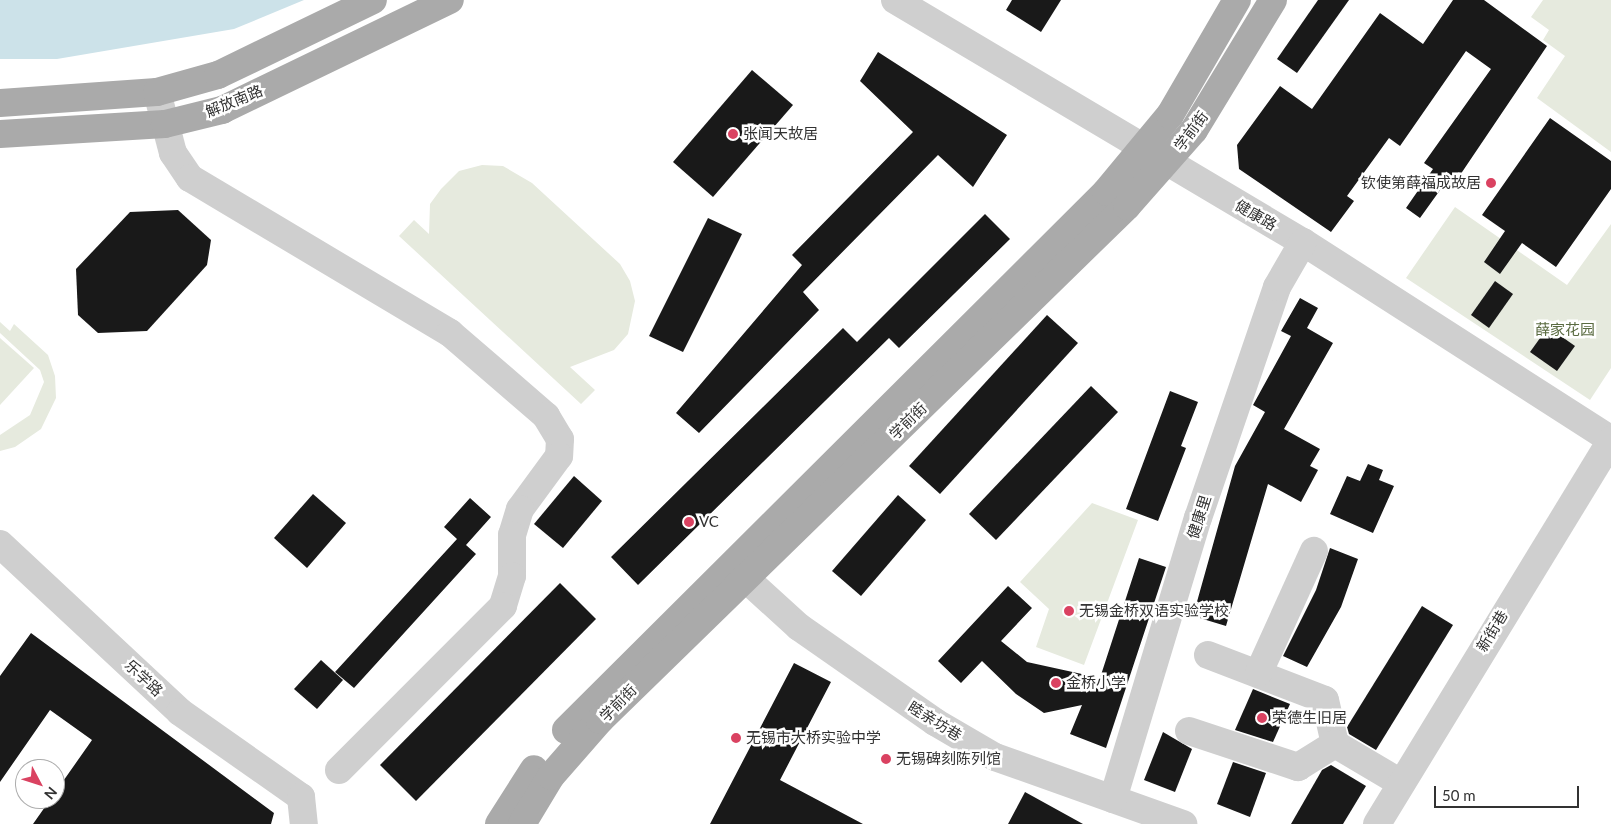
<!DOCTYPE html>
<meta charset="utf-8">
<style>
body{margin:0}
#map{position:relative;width:1611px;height:824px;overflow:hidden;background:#fff;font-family:Lato,"Noto Sans SC",sans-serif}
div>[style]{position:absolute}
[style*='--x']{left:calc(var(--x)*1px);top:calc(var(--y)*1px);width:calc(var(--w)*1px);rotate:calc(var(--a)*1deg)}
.green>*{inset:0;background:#e6eade}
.water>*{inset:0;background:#cce2e9}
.building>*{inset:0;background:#191919}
.minor>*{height:28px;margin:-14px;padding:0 14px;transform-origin:14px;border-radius:14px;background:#cfcfcf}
.major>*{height:28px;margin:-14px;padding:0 14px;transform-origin:14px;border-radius:14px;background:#aaa}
.dots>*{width:14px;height:14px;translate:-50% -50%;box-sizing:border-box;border:2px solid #fff;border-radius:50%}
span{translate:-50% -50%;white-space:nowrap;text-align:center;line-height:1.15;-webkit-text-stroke:5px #fff;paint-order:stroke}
.street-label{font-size:15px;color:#323232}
.poi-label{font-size:15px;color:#323232}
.left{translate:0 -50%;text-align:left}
.right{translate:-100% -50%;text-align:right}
.park-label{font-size:15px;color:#5a6b41}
.north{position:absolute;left:15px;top:759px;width:50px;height:50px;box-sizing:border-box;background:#fff;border:1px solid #adadad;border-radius:50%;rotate:130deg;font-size:14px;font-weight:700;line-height:20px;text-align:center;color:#323232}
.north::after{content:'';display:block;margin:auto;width:18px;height:22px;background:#da4261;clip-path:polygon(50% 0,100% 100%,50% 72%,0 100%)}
.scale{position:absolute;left:1434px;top:786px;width:145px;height:22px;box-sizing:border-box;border:2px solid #323232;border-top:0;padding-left:6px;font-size:15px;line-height:18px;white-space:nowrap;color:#323232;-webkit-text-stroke:4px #fff;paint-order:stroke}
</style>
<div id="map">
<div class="green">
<i style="clip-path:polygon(1543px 0,1611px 0,1611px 152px,1537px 98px,1565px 56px,1543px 40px,1549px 30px,1531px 17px)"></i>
<i style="clip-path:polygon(482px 165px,503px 166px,532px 183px,620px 264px,630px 281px,635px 301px,628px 334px,614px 350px,570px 367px,595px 390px,581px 404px,399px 236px,414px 220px,429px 234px,430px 204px,441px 189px,459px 171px)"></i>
<i style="clip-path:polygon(1455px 207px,1567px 285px,1611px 224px,1611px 368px,1590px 400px,1406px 278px)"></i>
<i style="clip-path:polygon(0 322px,10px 331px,14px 324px,48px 355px,55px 376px,56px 398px,41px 429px,15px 447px,0 451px,0 435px,30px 415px,44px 382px,40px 370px,0 333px)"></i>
<i style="clip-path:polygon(0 338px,34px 368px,0 405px)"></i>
<i style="clip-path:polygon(1092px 503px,1138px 520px,1084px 665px,1036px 647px,1049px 609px,1020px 582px)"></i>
</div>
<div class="water">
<i style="clip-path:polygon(0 0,304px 0,234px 29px,57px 59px,0 59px)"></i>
</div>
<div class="building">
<i style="clip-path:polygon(1012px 0,1061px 0,1041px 32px,1006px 10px)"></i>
<i style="clip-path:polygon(1318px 0,1349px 0,1297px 73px,1277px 59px)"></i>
<i style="clip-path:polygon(1453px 0,1484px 0,1547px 46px,1454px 184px,1448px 179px,1420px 218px,1406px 208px,1433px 169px,1424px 163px,1491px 69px,1466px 51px,1400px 146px,1389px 138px,1347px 196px,1354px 201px,1331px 232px,1239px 169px,1237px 145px,1280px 86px,1312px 109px,1380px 13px,1423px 44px)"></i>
<i style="clip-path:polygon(878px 52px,1007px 135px,973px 187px,938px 155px,803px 292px,819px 310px,699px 433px,676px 413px,802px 265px,792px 255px,913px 132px,860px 81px)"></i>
<i style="clip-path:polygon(752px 70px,793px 105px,713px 197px,673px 162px)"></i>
<i style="clip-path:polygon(1550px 118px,1611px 161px,1611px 189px,1556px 267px,1522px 243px,1500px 274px,1484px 262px,1505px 231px,1482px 215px)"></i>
<i style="clip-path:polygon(178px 210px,211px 240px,207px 265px,147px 331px,98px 333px,78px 315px,76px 269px,130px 212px)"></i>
<i style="clip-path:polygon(985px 214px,1010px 239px,899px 348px,889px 338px,638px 585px,611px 557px,843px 328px,857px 342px)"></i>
<i style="clip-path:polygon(708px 218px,742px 234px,683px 352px,649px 336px)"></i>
<i style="clip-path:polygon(1495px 281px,1513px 294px,1489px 328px,1471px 315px)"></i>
<i style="clip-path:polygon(1300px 298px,1318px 308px,1307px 328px,1333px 343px,1284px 429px,1320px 449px,1310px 466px,1318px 470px,1301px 502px,1268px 484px,1226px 626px,1193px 616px,1235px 466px,1265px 412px,1253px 405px,1291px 336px,1281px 331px)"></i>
<i style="clip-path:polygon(1047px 315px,1078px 343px,940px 494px,909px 466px)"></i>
<i style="clip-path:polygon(1548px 327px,1575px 346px,1557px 371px,1530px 352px)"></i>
<i style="clip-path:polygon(1091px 386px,1118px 412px,996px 540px,969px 514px)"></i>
<i style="clip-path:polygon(1170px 391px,1198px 402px,1181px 446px,1186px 448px,1158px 521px,1126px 509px)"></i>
<i style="clip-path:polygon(1368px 464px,1383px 470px,1379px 480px,1394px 486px,1373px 533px,1330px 514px,1347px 476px,1360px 481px)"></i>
<i style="clip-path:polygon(574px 476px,602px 501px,563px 548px,534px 524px)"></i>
<i style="clip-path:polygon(313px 494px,346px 523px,307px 568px,274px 538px)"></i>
<i style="clip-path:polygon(898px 495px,926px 520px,861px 596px,832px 571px)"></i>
<i style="clip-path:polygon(470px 498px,491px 517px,466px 545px,476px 554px,354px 688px,335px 672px,457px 539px,444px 527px)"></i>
<i style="clip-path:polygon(1330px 548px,1358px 559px,1341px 607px,1307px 667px,1283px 656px,1316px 590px)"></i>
<i style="clip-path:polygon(1139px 558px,1166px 567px,1106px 748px,1070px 734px,1082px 705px,1044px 713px,1016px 694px,982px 661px,961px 683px,938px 661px,1008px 586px,1032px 608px,1001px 641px,1027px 662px,1100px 678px)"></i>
<i style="clip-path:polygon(560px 583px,596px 619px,416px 801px,380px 765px)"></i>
<i style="clip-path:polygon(1422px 606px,1453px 625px,1376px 750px,1349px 734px,1347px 727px)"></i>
<i style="clip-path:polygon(31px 633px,274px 813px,271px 824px,33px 824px,92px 740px,50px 710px,0 782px,0 676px)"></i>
<i style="clip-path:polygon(321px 660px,343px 680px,317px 709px,294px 689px)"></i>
<i style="clip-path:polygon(794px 663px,831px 682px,780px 780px,863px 824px,710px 824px)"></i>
<i style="clip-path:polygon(1253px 689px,1290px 704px,1273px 742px,1235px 730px)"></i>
<i style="clip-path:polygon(1163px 732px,1192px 749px,1175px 792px,1144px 780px)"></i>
<i style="clip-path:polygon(1233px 762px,1266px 773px,1250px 817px,1217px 804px)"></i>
<i style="clip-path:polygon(1331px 765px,1366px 786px,1343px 824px,1291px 824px,1322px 770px)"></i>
<i style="clip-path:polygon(1025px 792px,1083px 824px,1008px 824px)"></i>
</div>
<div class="minor">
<i style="--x:895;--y:0;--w:474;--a:30.7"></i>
<i style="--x:1303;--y:242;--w:366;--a:32.7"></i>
<i style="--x:157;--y:92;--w:63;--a:75.3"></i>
<i style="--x:173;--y:153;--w:30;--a:56"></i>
<i style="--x:190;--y:178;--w:303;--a:30.8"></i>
<i style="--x:450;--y:333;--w:127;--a:40.8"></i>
<i style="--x:546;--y:416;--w:27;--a:59"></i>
<i style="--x:560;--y:439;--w:17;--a:93"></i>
<i style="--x:559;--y:456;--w:66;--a:126.3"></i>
<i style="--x:520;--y:509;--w:27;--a:107"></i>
<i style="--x:512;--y:535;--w:41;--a:90"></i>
<i style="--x:512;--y:576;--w:31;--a:107"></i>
<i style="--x:503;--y:606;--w:232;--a:135"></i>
<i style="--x:0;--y:544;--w:246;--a:43"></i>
<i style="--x:180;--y:712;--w:148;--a:35.1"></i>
<i style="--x:301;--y:797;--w:27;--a:84"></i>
<i style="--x:745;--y:578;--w:73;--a:42.2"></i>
<i style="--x:799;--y:627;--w:166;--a:34.9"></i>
<i style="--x:935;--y:722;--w:69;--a:30.3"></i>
<i style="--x:995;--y:757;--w:200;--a:19.6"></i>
<i style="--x:1208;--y:655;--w:125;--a:21"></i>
<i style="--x:1325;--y:700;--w:45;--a:77.2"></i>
<i style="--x:1335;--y:744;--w:77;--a:30.6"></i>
<i style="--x:1259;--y:672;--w:133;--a:-65.6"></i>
<i style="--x:1189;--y:731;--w:115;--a:18.3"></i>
<i style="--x:1298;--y:767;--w:44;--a:-31.9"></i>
<i style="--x:1113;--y:799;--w:294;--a:-73.2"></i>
<i style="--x:1198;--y:518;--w:244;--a:-71.1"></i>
<i style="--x:1277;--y:287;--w:52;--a:-60"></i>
<i style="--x:1377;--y:824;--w:450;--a:-58.6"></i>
</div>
<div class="major">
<i style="--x:0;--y:103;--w:157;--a:-4"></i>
<i style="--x:157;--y:92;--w:63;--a:-15.6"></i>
<i style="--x:218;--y:75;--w:172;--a:-25.8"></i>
<i style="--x:0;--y:134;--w:165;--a:-3.5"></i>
<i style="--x:165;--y:124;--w:59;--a:-13.8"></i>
<i style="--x:222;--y:110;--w:253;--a:-25.8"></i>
<i style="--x:566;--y:730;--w:762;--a:-44.89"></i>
<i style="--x:1106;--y:192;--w:100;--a:-50.3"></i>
<i style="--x:1170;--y:115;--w:133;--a:-59.8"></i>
<i style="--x:499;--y:824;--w:65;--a:-57.5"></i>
<i style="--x:522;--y:824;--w:56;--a:-58.9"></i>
<i style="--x:551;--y:776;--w:74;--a:-48.8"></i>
<i style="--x:600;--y:720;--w:736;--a:-44.28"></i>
<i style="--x:1127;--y:206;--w:101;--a:-48.6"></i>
<i style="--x:1194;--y:130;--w:152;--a:-58.7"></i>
</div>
<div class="dots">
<i style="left:733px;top:134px;background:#da4261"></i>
<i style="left:1491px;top:183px;background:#da4261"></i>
<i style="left:689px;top:522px;background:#da4261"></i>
<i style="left:1069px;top:611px;background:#da4261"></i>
<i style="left:1056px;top:683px;background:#da4261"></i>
<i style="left:1262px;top:718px;background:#da4261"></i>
<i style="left:736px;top:738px;background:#da4261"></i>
<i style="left:886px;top:759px;background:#da4261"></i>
</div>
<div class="street-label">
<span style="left:234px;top:101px;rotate:-22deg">解放南路</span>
<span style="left:1191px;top:131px;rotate:-53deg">学前街</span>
<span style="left:1256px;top:215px;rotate:30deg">健康路</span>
<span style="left:908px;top:421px;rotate:-44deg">学前街</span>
<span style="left:1199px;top:517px;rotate:-72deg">健康里</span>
<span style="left:1492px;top:631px;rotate:-59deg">新街巷</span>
<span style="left:144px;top:678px;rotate:43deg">乐学路</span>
<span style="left:618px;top:703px;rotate:-45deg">学前街</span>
<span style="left:935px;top:721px;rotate:32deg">睦亲坊巷</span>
</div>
<div class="poi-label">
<span class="left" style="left:743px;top:134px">张闻天故居</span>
<span class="right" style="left:1481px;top:183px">钦使第薛福成故居</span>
<span class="left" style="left:699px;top:522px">VC</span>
<span class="left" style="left:1079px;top:611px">无锡金桥双语实验学校</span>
<span class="left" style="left:1066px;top:683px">金桥小学</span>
<span class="left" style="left:1272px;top:718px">荣德生旧居</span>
<span class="left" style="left:746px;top:738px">无锡市大桥实验中学</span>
<span class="left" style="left:896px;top:759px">无锡碑刻陈列馆</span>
</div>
<div class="park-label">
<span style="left:1565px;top:330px">薛家花园</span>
</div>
<div class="north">N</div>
<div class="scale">50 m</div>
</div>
